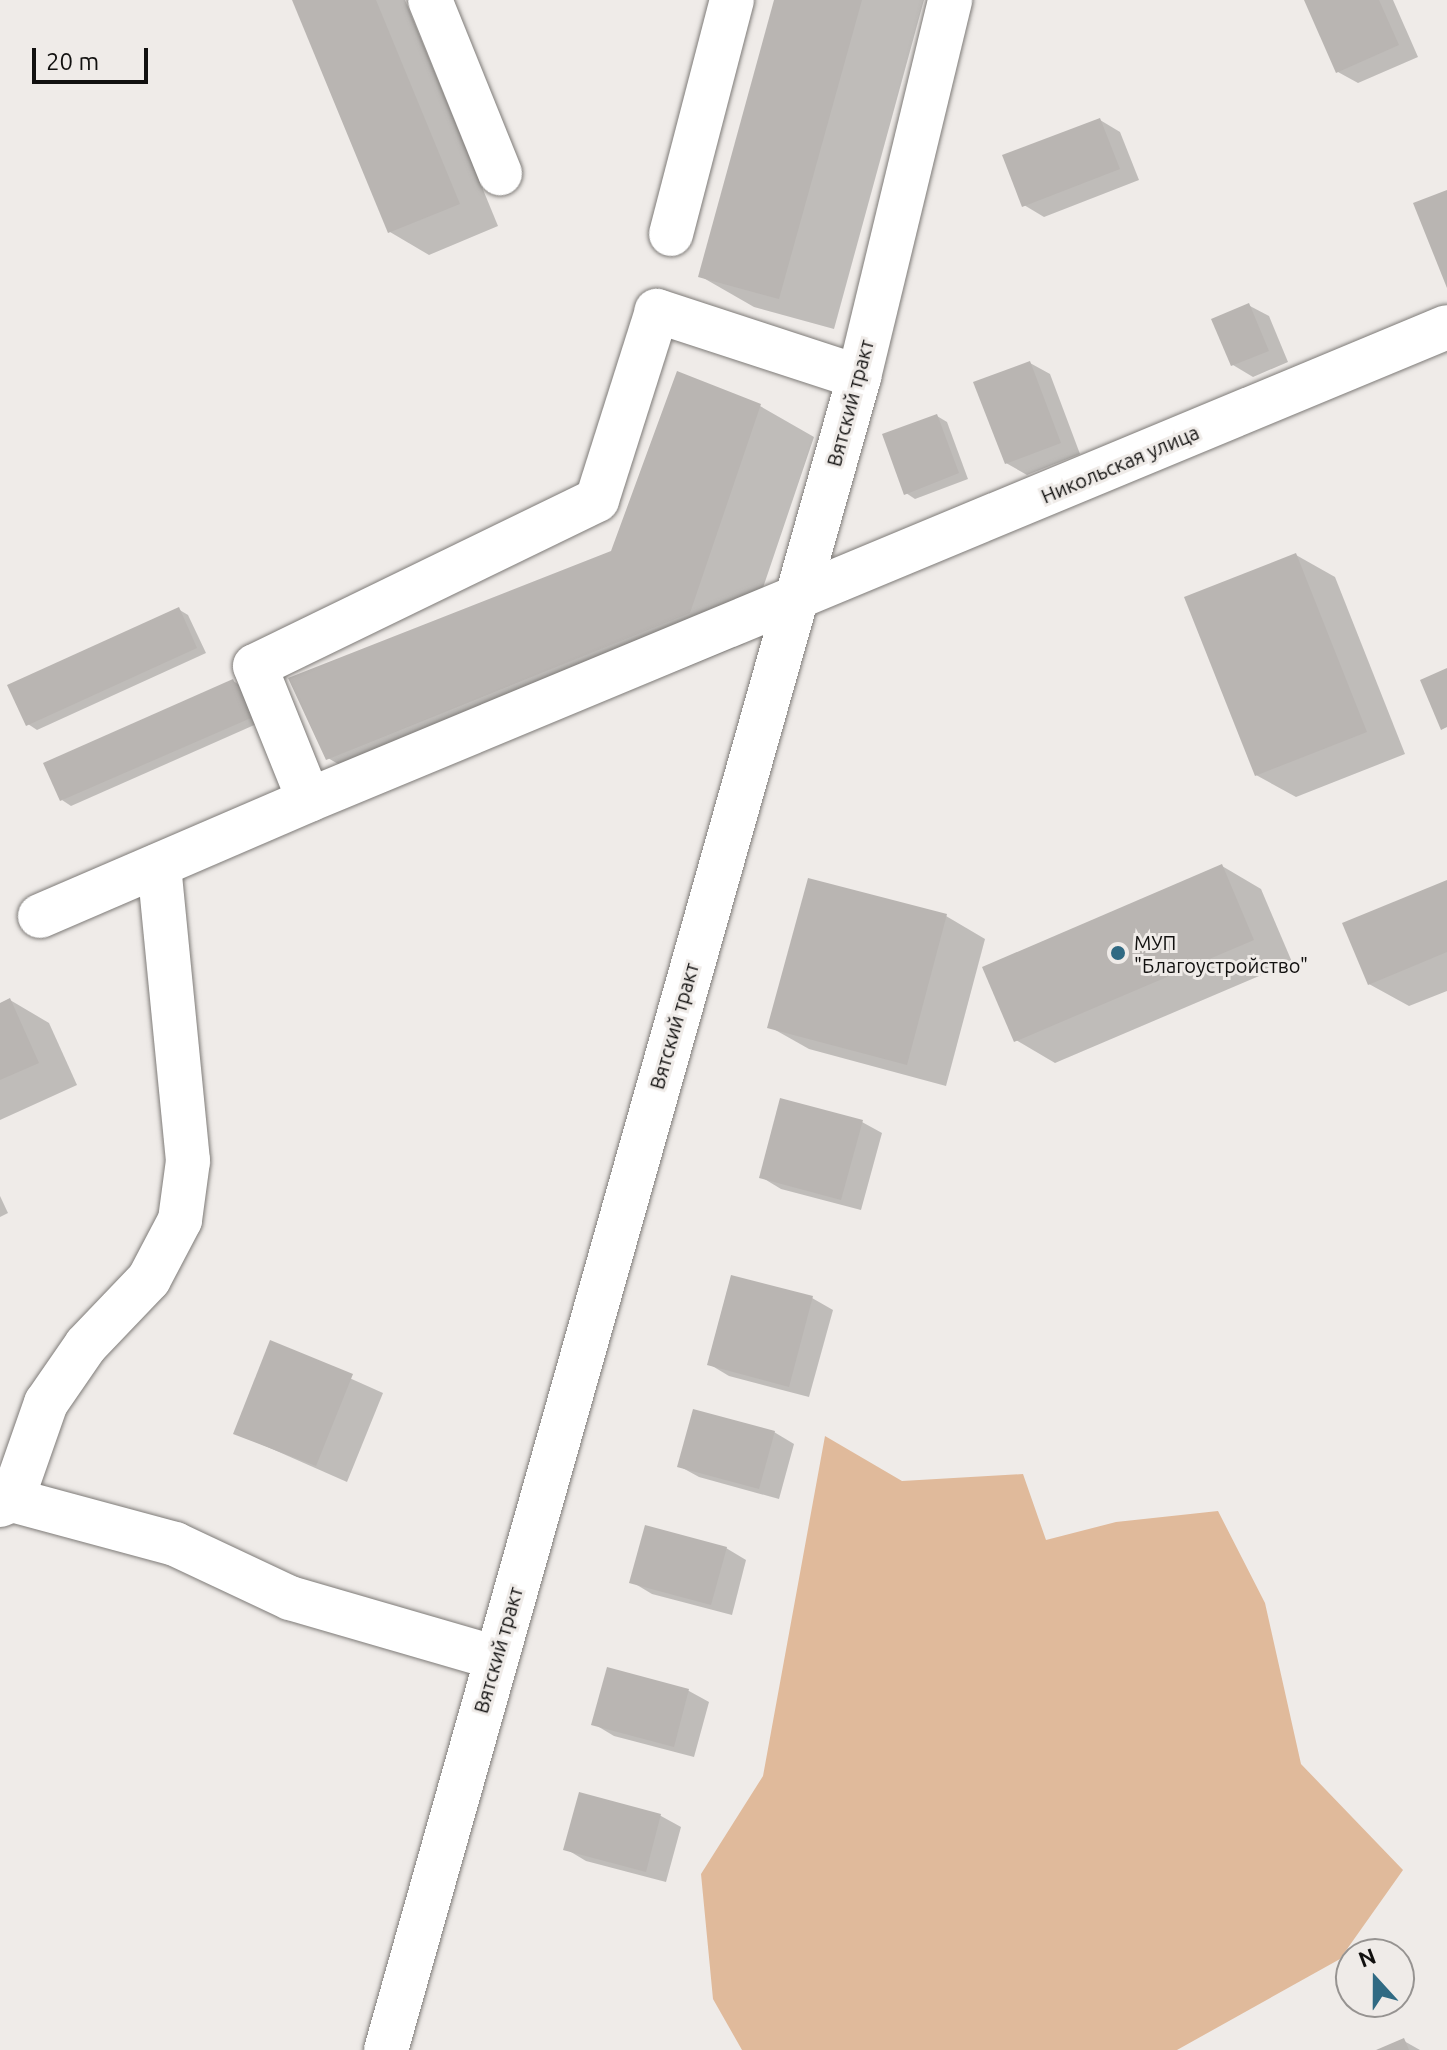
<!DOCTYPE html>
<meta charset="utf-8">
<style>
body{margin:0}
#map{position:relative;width:1447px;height:2050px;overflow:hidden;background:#efebe8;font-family:Ubuntu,sans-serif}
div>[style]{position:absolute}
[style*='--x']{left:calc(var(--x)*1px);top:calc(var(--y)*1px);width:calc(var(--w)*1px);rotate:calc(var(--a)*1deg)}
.green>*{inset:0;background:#e0ba9b}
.shadow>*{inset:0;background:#0003}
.building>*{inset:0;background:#b9b5b2}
.roads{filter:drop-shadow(0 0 2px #7e7b78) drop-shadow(0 0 2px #7e7b78)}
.minor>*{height:44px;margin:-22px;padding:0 22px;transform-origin:22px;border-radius:22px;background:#fff}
.major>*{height:44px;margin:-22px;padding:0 22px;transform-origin:22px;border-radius:22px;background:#fff}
.dots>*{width:22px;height:22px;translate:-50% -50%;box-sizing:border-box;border:4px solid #efebe8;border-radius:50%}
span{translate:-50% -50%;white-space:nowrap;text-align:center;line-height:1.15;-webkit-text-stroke:6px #efebe8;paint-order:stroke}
.street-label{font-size:20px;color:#11100f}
.poi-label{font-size:20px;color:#11100f}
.left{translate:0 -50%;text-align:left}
.north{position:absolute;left:1335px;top:1938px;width:80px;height:80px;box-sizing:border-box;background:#efebe8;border:2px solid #969391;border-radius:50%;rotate:339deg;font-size:22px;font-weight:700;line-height:32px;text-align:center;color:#11100f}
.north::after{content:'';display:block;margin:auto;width:28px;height:36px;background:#306a83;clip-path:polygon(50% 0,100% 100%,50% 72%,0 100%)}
.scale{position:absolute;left:32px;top:48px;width:116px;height:36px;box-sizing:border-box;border:4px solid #11100f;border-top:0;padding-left:10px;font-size:24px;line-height:28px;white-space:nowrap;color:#11100f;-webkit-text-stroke:6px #efebe8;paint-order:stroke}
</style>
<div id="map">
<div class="green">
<i style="clip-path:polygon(825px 1436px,902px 1481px,1023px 1474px,1046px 1540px,1116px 1522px,1218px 1511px,1265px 1603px,1301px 1764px,1403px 1870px,1340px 1959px,1177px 2050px,742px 2050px,713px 1999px,701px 1874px,763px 1776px)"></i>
</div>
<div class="shadow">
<i style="clip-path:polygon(295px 0,405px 0,498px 226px,429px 255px,390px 232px)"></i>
<i style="clip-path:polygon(776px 0,924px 0,834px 329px,754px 307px,700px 276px)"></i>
<i style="clip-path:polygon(1308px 0,1393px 0,1418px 57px,1358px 83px,1338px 72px)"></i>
<i style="clip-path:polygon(1100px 120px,1120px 132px,1139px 180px,1044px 217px,1024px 205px)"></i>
<i style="clip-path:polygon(1248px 305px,1269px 316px,1288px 362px,1253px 377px,1233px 365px)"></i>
<i style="clip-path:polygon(1030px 363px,1050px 374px,1080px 454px,1027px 475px,1006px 463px)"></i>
<i style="clip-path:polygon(760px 406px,814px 437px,744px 644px,382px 790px,328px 758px,613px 552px)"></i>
<i style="clip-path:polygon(937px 416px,947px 422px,968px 479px,915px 499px,906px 493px)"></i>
<i style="clip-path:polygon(1296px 555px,1335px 577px,1405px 754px,1296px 797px,1256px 775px)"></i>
<i style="clip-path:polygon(178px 609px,188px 615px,206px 653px,37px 730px,28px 724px)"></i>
<i style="clip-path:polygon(233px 681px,243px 687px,259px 723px,71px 806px,62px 800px)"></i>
<i style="clip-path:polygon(1222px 866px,1261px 889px,1292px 962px,1055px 1063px,1016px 1040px)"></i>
<i style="clip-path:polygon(1447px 882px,1447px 991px,1409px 1006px,1369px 984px)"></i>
<i style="clip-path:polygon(946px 916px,985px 939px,946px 1086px,809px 1049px,770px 1027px)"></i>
<i style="clip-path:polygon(10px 1000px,49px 1023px,77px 1085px,0 1120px,0 1005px)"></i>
<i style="clip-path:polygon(862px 1122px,882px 1133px,861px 1210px,781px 1189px,761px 1177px)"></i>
<i style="clip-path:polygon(0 1196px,8px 1213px,0 1217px)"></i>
<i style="clip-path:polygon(732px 1277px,812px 1298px,833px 1310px,809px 1397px,729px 1376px,709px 1364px)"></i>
<i style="clip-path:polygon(271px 1343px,383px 1393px,347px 1482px,236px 1433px)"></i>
<i style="clip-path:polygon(774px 1432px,794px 1444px,779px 1499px,699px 1477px,679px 1466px)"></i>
<i style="clip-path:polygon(726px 1548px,746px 1560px,732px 1615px,652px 1594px,632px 1582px)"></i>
<i style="clip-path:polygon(608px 1669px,689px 1691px,709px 1702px,694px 1757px,614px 1736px,594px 1724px)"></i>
<i style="clip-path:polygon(580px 1794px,661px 1816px,681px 1827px,666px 1882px,586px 1861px,566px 1849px)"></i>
<i style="clip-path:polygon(1404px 2041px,1420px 2050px,1381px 2050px)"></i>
</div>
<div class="building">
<i style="clip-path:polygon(292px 0,376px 0,460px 204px,388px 233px)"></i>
<i style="clip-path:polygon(774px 0,862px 0,779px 299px,698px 277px)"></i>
<i style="clip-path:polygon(1304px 0,1379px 0,1399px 45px,1336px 73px)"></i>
<i style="clip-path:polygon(1100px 118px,1120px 169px,1022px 207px,1002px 155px)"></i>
<i style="clip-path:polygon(1447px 190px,1447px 288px,1413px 203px)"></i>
<i style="clip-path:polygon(1249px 303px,1269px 351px,1231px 366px,1211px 319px)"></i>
<i style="clip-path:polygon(1030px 361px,1061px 443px,1005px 464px,973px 382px)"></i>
<i style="clip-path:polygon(677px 371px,761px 404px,690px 613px,326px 760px,288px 678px,611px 551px)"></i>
<i style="clip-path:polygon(937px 414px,959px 473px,904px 495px,882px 434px)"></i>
<i style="clip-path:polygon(1296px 553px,1367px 732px,1255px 776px,1184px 597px)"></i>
<i style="clip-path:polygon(179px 607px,197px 648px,26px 726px,7px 685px)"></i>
<i style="clip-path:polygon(1447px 668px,1447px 727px,1441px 730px,1420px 680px)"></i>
<i style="clip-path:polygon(233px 679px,251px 718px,60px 801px,43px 763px)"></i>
<i style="clip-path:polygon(1222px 864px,1254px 940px,1014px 1042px,982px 967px)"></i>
<i style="clip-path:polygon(808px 878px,947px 914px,907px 1065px,767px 1028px)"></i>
<i style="clip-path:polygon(1447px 880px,1447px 952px,1368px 985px,1342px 923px)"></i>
<i style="clip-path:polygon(10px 998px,39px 1063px,0 1080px,0 1003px)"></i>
<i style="clip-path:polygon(780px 1098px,863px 1120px,841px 1200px,759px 1178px)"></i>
<i style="clip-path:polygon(731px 1275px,813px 1296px,789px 1387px,707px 1365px)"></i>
<i style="clip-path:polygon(270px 1340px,353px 1374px,316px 1466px,233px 1434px)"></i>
<i style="clip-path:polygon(693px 1409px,775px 1431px,759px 1489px,677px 1467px)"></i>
<i style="clip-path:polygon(645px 1525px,727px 1547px,711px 1605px,629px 1583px)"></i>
<i style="clip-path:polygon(607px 1667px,689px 1689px,674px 1747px,591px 1725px)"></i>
<i style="clip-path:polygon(579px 1792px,661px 1814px,646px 1872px,563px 1850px)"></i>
<i style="clip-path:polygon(1404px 2038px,1409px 2050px,1376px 2050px)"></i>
</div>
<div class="roads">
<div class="minor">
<i style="--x:430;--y:0;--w:187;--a:68"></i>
<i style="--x:671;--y:234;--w:242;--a:-75.4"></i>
<i style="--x:859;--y:377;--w:213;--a:-161.9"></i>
<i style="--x:657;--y:311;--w:198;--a:107.6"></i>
<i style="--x:597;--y:500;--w:380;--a:154.1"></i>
<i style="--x:255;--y:666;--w:144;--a:68.1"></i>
<i style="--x:309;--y:800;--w:1232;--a:-22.57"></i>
<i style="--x:40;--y:916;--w:293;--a:-23.3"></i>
<i style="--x:12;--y:1500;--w:103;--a:-70.7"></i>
<i style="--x:46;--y:1403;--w:70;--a:-55.4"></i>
<i style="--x:86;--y:1345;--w:91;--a:-46.3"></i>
<i style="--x:149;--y:1279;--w:67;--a:-62.3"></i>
<i style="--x:180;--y:1220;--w:60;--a:-82.3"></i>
<i style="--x:188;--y:1161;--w:297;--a:-95.6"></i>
<i style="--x:0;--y:1505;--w:13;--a:-23"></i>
<i style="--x:12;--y:1500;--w:169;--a:15.1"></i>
<i style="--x:175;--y:1544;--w:127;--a:25.2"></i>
<i style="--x:290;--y:1598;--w:215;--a:16.2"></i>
</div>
<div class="major">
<i style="--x:386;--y:2050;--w:1739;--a:-74.21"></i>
<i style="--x:859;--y:377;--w:388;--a:-76.4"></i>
</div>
</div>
<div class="dots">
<i style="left:1118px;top:953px;background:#306a83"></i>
</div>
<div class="street-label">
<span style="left:850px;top:403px;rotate:-75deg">Вятский тракт</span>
<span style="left:1120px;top:464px;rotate:-23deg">Никольская улица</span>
<span style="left:674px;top:1026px;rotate:-74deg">Вятский тракт</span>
<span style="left:498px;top:1650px;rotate:-74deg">Вятский тракт</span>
</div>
<div class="poi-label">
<span class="left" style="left:1134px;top:954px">МУП<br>"Благоустройство"</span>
</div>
<div class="north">N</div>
<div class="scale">20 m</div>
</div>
